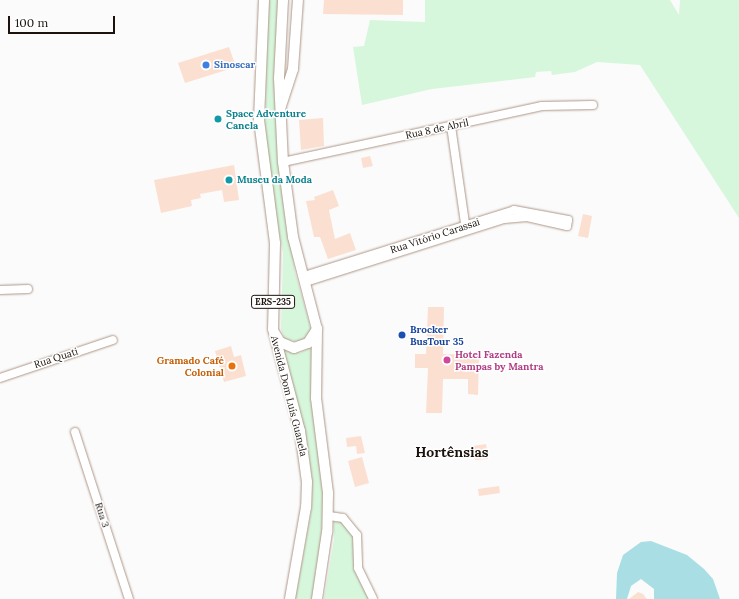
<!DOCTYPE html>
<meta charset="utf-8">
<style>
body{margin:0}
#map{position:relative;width:739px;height:599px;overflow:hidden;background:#fbfbfb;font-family:Lora,serif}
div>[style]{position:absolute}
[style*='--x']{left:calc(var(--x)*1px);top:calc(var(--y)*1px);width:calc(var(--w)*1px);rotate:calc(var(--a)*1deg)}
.green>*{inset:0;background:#d6f7dc}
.water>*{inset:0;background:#a9dee5}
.building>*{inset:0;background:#fbe0d1}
.roads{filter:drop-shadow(0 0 1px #ae9687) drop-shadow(0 0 1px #ae9687)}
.minor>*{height:8px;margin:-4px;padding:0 4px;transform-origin:4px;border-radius:4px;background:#fff}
.major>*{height:10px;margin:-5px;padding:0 5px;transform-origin:5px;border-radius:5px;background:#fff}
.dots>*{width:11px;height:11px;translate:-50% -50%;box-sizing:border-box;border:2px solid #fff;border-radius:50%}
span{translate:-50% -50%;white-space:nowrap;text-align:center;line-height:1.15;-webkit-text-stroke:3px #fff;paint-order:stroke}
.shield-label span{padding:1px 3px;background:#fff;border:1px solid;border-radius:3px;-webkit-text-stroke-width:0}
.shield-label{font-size:9px;color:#1b120d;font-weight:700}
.shop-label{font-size:10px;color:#366cbe;font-weight:700}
.left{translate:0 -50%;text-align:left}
.culture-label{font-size:10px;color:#0d838f;font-weight:700}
.street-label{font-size:10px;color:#1b120d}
.transit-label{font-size:10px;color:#164399;font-weight:700}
.hotel-label{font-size:10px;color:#b23c85;font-weight:700}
.food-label{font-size:10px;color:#c56008;font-weight:700}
.right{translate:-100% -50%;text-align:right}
.district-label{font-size:14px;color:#1b120d;font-weight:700}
.scale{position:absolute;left:8px;top:16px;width:107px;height:18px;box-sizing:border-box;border:2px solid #1b120d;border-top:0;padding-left:5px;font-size:12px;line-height:14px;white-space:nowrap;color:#1b120d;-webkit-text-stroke:3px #fff;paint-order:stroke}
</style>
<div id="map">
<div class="green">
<i style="clip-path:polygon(268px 0,279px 0,275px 95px,283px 192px,295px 272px,311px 329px,307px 338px,299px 342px,285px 339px,281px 329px,283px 253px,272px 198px,265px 124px)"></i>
<i style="clip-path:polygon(425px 0,670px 0,679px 15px,680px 0,739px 0,739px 218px,640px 65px,597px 62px,575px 72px,552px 75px,551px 71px,536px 72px,535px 77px,432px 89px,362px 105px,353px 47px,364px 46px,370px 20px,425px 22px)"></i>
<i style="clip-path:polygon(314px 345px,311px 397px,323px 490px,323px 537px,313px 599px,295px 599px,311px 512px,312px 479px,307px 442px,283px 349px,300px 353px)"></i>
<i style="clip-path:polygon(341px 521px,356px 539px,354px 562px,370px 599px,324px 599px,334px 539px,334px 522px)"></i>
</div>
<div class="water">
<i style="clip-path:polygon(651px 541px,687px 555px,704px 569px,713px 579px,720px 599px,654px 599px,654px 589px,641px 579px,631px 586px,627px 599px,616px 599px,617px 573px,623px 555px,641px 542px)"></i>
</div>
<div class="building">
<i style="clip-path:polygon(324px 0,403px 0,403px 15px,323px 14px)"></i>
<i style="clip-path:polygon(229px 47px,236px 67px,185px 83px,178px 63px)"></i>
<i style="clip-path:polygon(323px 118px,324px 146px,301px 150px,299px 120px)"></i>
<i style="clip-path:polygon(370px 156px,373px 166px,363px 168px,361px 158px)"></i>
<i style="clip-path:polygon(234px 165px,239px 200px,224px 202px,222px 190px,200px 194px,201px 198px,191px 200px,192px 206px,161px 213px,154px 180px)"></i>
<i style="clip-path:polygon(333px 190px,339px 206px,329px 210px,335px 239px,350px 233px,356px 250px,328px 259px,320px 237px,314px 237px,306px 201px,315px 200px,314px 197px)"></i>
<i style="clip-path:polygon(583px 214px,592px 216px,588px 238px,578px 236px)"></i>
<i style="clip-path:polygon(428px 307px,444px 307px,443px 354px,479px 355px,478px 395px,468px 394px,468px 379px,443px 379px,442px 413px,426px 413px,428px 368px,415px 368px,415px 354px,426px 354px)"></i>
<i style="clip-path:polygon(231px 346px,234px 357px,241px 355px,246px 376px,224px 382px,215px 351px)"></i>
<i style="clip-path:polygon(361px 436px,365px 453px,357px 454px,356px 446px,347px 447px,346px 438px)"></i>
<i style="clip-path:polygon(486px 444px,488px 459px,475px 460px,473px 446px)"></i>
<i style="clip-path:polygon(362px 457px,369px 483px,355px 487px,348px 461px)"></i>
<i style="clip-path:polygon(499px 486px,500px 493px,479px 496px,478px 489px)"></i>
<i style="clip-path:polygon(638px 592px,643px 594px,647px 599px,629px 599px)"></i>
</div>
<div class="roads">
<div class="minor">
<i style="--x:451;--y:126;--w:105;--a:81.8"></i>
<i style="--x:283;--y:162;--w:265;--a:-12.2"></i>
<i style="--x:542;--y:106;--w:51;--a:-1.1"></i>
<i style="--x:304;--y:276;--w:220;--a:-17.4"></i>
<i style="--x:514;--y:210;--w:55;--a:10.5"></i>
<i style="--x:568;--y:220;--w:6;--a:99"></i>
<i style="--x:567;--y:226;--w:41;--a:-167.3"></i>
<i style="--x:527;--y:217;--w:23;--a:175"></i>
<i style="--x:504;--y:219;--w:209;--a:162.4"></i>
<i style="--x:0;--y:290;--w:28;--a:-2"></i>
<i style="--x:0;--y:378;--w:119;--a:-18.6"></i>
<i style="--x:75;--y:432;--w:176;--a:72.1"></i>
<i style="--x:329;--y:516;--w:14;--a:8"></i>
<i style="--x:343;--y:518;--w:22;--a:51"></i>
<i style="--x:357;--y:535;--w:33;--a:88"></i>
<i style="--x:358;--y:568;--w:34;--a:64"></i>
</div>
<div class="major">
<i style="--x:264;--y:0;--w:120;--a:92.4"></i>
<i style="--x:259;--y:120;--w:124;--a:82.6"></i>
<i style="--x:275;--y:243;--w:86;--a:91.3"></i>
<i style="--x:273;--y:329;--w:106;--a:75.2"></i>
<i style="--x:300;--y:431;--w:51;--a:82.2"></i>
<i style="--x:307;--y:482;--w:25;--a:92"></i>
<i style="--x:306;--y:507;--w:93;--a:99.9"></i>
<i style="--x:283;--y:0;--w:78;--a:92.9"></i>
<i style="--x:279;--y:78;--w:84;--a:87.3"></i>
<i style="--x:283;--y:162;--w:76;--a:82.4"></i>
<i style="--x:293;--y:237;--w:95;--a:75.4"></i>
<i style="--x:317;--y:329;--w:69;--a:90.8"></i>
<i style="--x:316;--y:398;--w:96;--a:82.8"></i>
<i style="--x:328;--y:493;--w:39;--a:91"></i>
<i style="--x:327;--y:532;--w:68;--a:98.5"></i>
<i style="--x:281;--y:106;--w:39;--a:-72"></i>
<i style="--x:293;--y:69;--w:69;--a:-85.9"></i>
<i style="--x:275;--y:334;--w:9;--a:58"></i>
<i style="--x:280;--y:342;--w:15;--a:23"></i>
<i style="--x:294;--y:348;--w:15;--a:-20"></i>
<i style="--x:308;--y:343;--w:17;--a:-57"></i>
</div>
</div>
<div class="dots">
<i style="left:206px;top:65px;background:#3f7fe0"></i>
<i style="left:218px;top:119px;background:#0f9aa8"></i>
<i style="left:229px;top:180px;background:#0f9aa8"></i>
<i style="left:402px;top:335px;background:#1a4fb4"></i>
<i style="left:447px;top:360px;background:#d1479c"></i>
<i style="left:232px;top:366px;background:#e8710a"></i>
</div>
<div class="shield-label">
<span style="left:273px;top:302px">ERS-235</span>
</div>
<div class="shop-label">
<span class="left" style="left:214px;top:65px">Sinoscar</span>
</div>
<div class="culture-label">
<span class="left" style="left:226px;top:119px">Space Adventure<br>Canela</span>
<span class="left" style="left:237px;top:180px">Museu da Moda</span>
</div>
<div class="street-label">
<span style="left:437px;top:129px;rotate:-12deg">Rua 8 de Abril</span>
<span style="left:435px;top:236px;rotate:-18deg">Rua Vitório Carassai</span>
<span style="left:56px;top:358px;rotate:-18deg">Rua Quati</span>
<span style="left:289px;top:396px;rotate:76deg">Avenida Dom Luís Guanela</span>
<span style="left:102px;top:515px;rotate:72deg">Rua 3</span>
</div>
<div class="transit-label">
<span class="left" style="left:410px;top:335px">Brocker<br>BusTour 35</span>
</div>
<div class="hotel-label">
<span class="left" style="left:455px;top:360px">Hotel Fazenda<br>Pampas by Mantra</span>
</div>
<div class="food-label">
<span class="right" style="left:224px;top:366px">Gramado Café<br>Colonial</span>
</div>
<div class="district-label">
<span style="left:452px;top:452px">Hortênsias</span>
</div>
<div class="scale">100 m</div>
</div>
